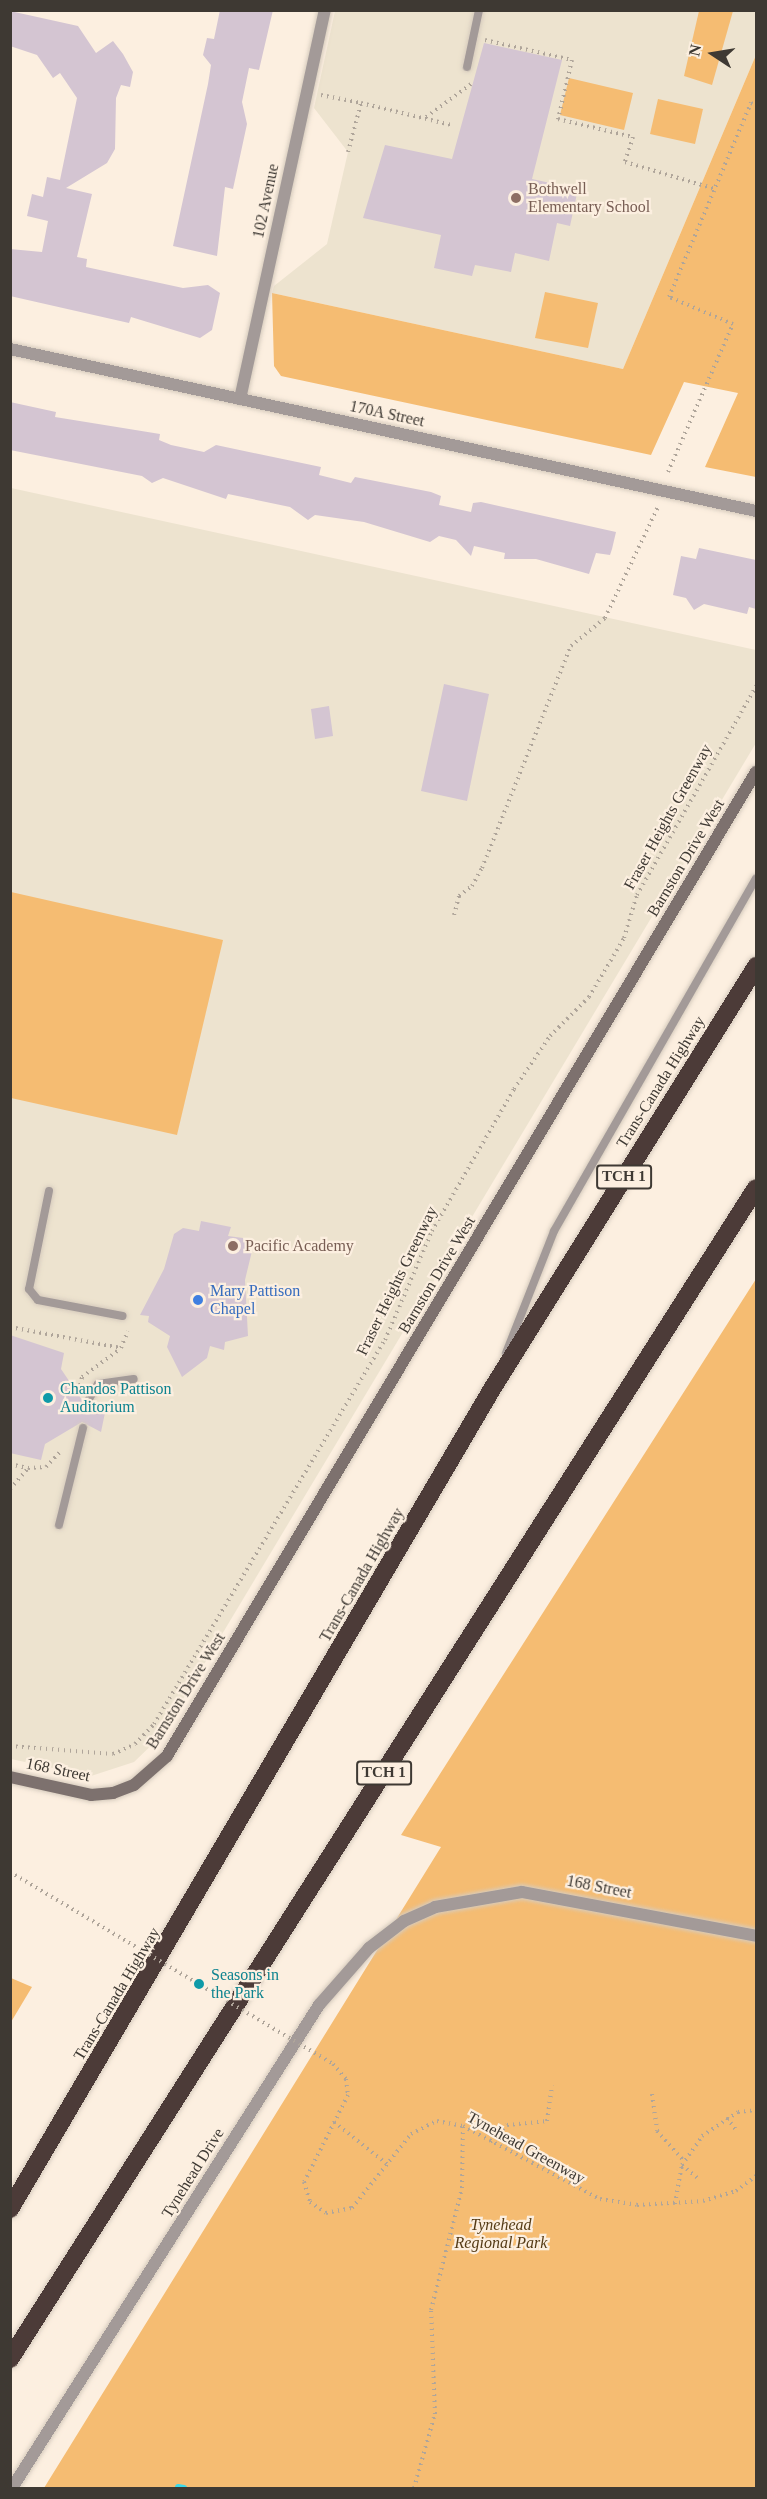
<!DOCTYPE html>
<style>
body{margin:0}
#map{position:relative;width:767px;height:2499px;overflow:hidden;background:#fcefe0;font-family:Georgia,serif}
div>[style]{position:absolute}
[style*='--x']{left:calc(var(--x)*1px);top:calc(var(--y)*1px);width:calc(var(--w)*1px);rotate:calc(var(--a)*1deg)}
.education>*{inset:0;background:#ede3cf}
.green>*{inset:0;background:#f5bc72}
.stream>*{height:6px;margin:-3px;padding:0 3px;transform-origin:3px;border-radius:3px;background:#39daeb}
.building>*{inset:0;background:#d4c5d2}
.path>*{height:4px;margin-top:-2px;transform-origin:0;background:repeating-linear-gradient(90deg,#afa59a 0 1.5px,transparent 0 6px)}
.roads{filter:drop-shadow(0 0 2px #d6cbbd) drop-shadow(0 0 2px #d6cbbd)}
.lane>*{height:8px;margin:-4px;padding:0 4px;transform-origin:4px;border-radius:4px;background:#a39a98}
.street>*{height:12px;margin:-6px;padding:0 6px;transform-origin:6px;border-radius:6px;background:#a39a98}
.secondary>*{height:12px;margin:-6px;padding:0 6px;transform-origin:6px;border-radius:6px;background:#7d716e}
.highway>*{height:18px;margin:-9px;padding:0 9px;transform-origin:9px;border-radius:9px;background:#4c3b38}
.path-bridge>*{height:4px;margin-top:-2px;transform-origin:0;background:repeating-linear-gradient(90deg,#afa59a 0 1.5px,transparent 0 6px)}
.dots>*{width:16px;height:16px;translate:-50% -50%;box-sizing:border-box;border:3px solid #fcefe0;border-radius:50%}
span{translate:-50% -50%;white-space:nowrap;text-align:center;line-height:1.15;-webkit-text-stroke:4.5px #fcefe0;paint-order:stroke}
.shield-label span{padding:2px 4px;background:#fcefe0;border:2px solid;border-radius:4px;-webkit-text-stroke-width:0}
.shield-label{font-size:15px;color:#3e3933;font-weight:700}
.education-label{font-size:16px;color:#785e54}
.left{translate:0 -50%;text-align:left}
.street-label{font-size:16px;color:#3e3933}
.shop-label{font-size:16px;color:#366cbe}
.culture-label{font-size:16px;color:#0d838f}
.park-label{font-size:16px;color:#553b16;font-style:italic}
.frame{position:absolute;inset:0;border:12px solid #3e3933;pointer-events:none}
.north{position:absolute;left:683px;top:24px;width:60px;height:60px;-webkit-text-stroke:4px #fcefe0;paint-order:stroke;rotate:282deg;font-size:16px;font-weight:700;line-height:24px;text-align:center;color:#3e3933}
.north::after{content:'';display:block;margin:auto;width:21px;height:27px;background:#3e3933;clip-path:polygon(50% 0,100% 100%,50% 72%,0 100%)}
</style>
<div id="map">
<div class="education">
<i style="clip-path:polygon(335px 11px,756px 11px,756px 55px,623px 369px,272px 293px,274px 286px,327px 244px,348px 152px,314px 108px)"></i>
<i style="clip-path:polygon(11px 488px,756px 650px,756px 743px,161px 1736px,134px 1762px,91px 1776px,11px 1759px)"></i>
</div>
<div class="green">
<i style="clip-path:polygon(699px 11px,733px 11px,712px 85px,684px 76px)"></i>
<i style="clip-path:polygon(756px 55px,756px 477px,705px 467px,738px 393px,684px 382px,651px 455px,281px 376px,274px 366px,272px 293px,623px 369px)"></i>
<i style="clip-path:polygon(569px 78px,633px 93px,624px 130px,560px 115px)"></i>
<i style="clip-path:polygon(658px 99px,703px 109px,695px 144px,650px 134px)"></i>
<i style="clip-path:polygon(545px 292px,598px 303px,588px 348px,535px 338px)"></i>
<i style="clip-path:polygon(11px 892px,223px 940px,177px 1135px,11px 1098px)"></i>
<i style="clip-path:polygon(756px 1279px,756px 2488px,44px 2488px,441px 1847px,401px 1835px)"></i>
<i style="clip-path:polygon(11px 1978px,32px 1987px,11px 2022px)"></i>
</div>
<div class="stream">
<i style="--x:178;--y:2487;--w:6;--a:9"></i>
</div>
<div class="building">
<i style="clip-path:polygon(220px 10px,273px 10px,259px 70px,249px 68px,242px 102px,247px 124px,233px 189px,225px 187px,217px 256px,173px 246px,208px 84px,211px 65px,203px 55px,207px 38px,214px 39px)"></i>
<i style="clip-path:polygon(10px 11px,78px 26px,96px 53px,113px 41px,123px 54px,133px 72px,130px 87px,121px 85px,116px 98px,115px 149px,107px 163px,66px 188px,92px 194px,77px 257px,87px 259px,86px 267px,183px 288px,208px 285px,220px 293px,212px 330px,200px 338px,131px 317px,129px 323px,10px 296px,10px 249px,42px 252px,48px 221px,27px 216px,32px 194px,43px 197px,47px 177px,60px 180px,77px 98px,60px 73px,53px 78px,37px 55px,10px 46px)"></i>
<i style="clip-path:polygon(484px 43px,562px 60px,532px 179px,578px 189px,570px 226px,557px 223px,549px 261px,515px 253px,511px 272px,475px 265px,472px 276px,434px 268px,441px 235px,363px 218px,385px 145px,452px 159px)"></i>
<i style="clip-path:polygon(10px 402px,56px 412px,55px 417px,160px 434px,159px 440px,171px 445px,204px 452px,216px 445px,321px 467px,319px 475px,351px 483px,355px 477px,431px 492px,441px 496px,439px 505px,471px 512px,473px 503px,481px 502px,616px 532px,612px 549px,610px 555px,596px 553px,589px 574px,536px 559px,504px 559px,505px 553px,474px 546px,471px 556px,456px 540px,439px 536px,430px 542px,364px 522px,315px 515px,308px 520px,290px 507px,228px 494px,226px 499px,163px 478px,152px 483px,142px 476px,10px 450px)"></i>
<i style="clip-path:polygon(699px 548px,756px 560px,756px 609px,749px 607px,747px 614px,704px 604px,694px 610px,686px 598px,673px 595px,681px 556px,696px 559px)"></i>
<i style="clip-path:polygon(444px 684px,489px 694px,467px 801px,421px 791px)"></i>
<i style="clip-path:polygon(329px 706px,333px 736px,315px 739px,311px 709px)"></i>
<i style="clip-path:polygon(201px 1221px,231px 1227px,228px 1236px,243px 1238px,252px 1251px,245px 1280px,248px 1336px,225px 1342px,224px 1350px,210px 1346px,207px 1358px,182px 1377px,167px 1347px,170px 1336px,148px 1322px,149px 1316px,140px 1315px,164px 1269px,174px 1234px,183px 1228px,199px 1231px)"></i>
<i style="clip-path:polygon(10px 1335px,64px 1353px,61px 1369px,84px 1403px,107px 1403px,101px 1432px,82px 1422px,45px 1444px,41px 1460px,10px 1453px)"></i>
</div>
<div class="path">
<i style="--x:485;--y:40;--w:89;--a:12.9"></i>
<i style="--x:572;--y:60;--w:61;--a:103.3"></i>
<i style="--x:558;--y:119;--w:77;--a:13.5"></i>
<i style="--x:633;--y:137;--w:26;--a:108"></i>
<i style="--x:625;--y:162;--w:94;--a:16.7"></i>
<i style="--x:321;--y:95;--w:41;--a:11.3"></i>
<i style="--x:426;--y:117;--w:59;--a:-36.1"></i>
<i style="--x:348;--y:152;--w:51;--a:-75.1"></i>
<i style="--x:361;--y:103;--w:93;--a:13.7"></i>
<i style="--x:668;--y:472;--w:162;--a:-66.3"></i>
<i style="--x:733;--y:324;--w:69;--a:-157.1"></i>
<i style="--x:669;--y:297;--w:211;--a:-67.1"></i>
<i style="--x:751;--y:103;--w:5;--a:22"></i>
<i style="--x:454;--y:915;--w:20;--a:-75"></i>
<i style="--x:459;--y:896;--w:16;--a:-38"></i>
<i style="--x:472;--y:886;--w:21;--a:-61"></i>
<i style="--x:482;--y:868;--w:239;--a:-68.2"></i>
<i style="--x:571;--y:646;--w:44;--a:-39.5"></i>
<i style="--x:605;--y:618;--w:123;--a:-64.5"></i>
<i style="--x:10;--y:1327;--w:113;--a:10.7"></i>
<i style="--x:121;--y:1348;--w:18;--a:-68"></i>
<i style="--x:80;--y:1385;--w:8;--a:-76"></i>
<i style="--x:82;--y:1377;--w:47;--a:-36.4"></i>
<i style="--x:10;--y:1464;--w:18;--a:13"></i>
<i style="--x:10;--y:1489;--w:28;--a:-49"></i>
<i style="--x:28;--y:1468;--w:18;--a:-3"></i>
<i style="--x:46;--y:1467;--w:23;--a:-47"></i>
<i style="--x:10;--y:1746;--w:103;--a:4.4"></i>
<i style="--x:113;--y:1754;--w:24;--a:-24"></i>
<i style="--x:135;--y:1744;--w:28;--a:-46"></i>
<i style="--x:154;--y:1724;--w:448;--a:-59"></i>
<i style="--x:385;--y:1340;--w:119;--a:-66.7"></i>
<i style="--x:432;--y:1231;--w:164;--a:-60"></i>
<i style="--x:514;--y:1089;--w:64;--a:-55.8"></i>
<i style="--x:550;--y:1036;--w:55;--a:-45"></i>
<i style="--x:589;--y:997;--w:69;--a:-59.3"></i>
<i style="--x:624;--y:938;--w:45;--a:-73.2"></i>
<i style="--x:637;--y:895;--w:241;--a:-60.3"></i>
<i style="--x:333;--y:2064;--w:20;--a:49"></i>
<i style="--x:346;--y:2079;--w:16;--a:83"></i>
<i style="--x:348;--y:2095;--w:97;--a:116.8"></i>
<i style="--x:304;--y:2182;--w:21;--a:73"></i>
<i style="--x:310;--y:2202;--w:19;--a:35"></i>
<i style="--x:326;--y:2213;--w:26;--a:-11"></i>
<i style="--x:352;--y:2208;--w:95;--a:-51.4"></i>
<i style="--x:411;--y:2134;--w:29;--a:-27"></i>
<i style="--x:437;--y:2121;--w:26;--a:11"></i>
<i style="--x:463;--y:2126;--w:155;--a:28.1"></i>
<i style="--x:600;--y:2199;--w:37;--a:9"></i>
<i style="--x:637;--y:2205;--w:66;--a:-3.5"></i>
<i style="--x:703;--y:2201;--w:34;--a:-17"></i>
<i style="--x:736;--y:2191;--w:25;--a:-37"></i>
<i style="--x:652;--y:2094;--w:37;--a:82"></i>
<i style="--x:657;--y:2131;--w:40;--a:48"></i>
<i style="--x:727;--y:2118;--w:15;--a:53"></i>
<i style="--x:334;--y:2122;--w:68;--a:38.4"></i>
<i style="--x:490;--y:2142;--w:24;--a:-45"></i>
<i style="--x:507;--y:2125;--w:40;--a:-5.7"></i>
<i style="--x:547;--y:2121;--w:36;--a:-82"></i>
<i style="--x:682;--y:2165;--w:23;--a:40"></i>
<i style="--x:675;--y:2204;--w:40;--a:-80"></i>
<i style="--x:682;--y:2165;--w:35;--a:-55"></i>
<i style="--x:702;--y:2136;--w:43;--a:-33.7"></i>
<i style="--x:738;--y:2112;--w:18;--a:-6"></i>
<i style="--x:414;--y:2488;--w:77;--a:-74.2"></i>
<i style="--x:435;--y:2414;--w:104;--a:-92.2"></i>
<i style="--x:431;--y:2310;--w:126;--a:-75.7"></i>
<i style="--x:462;--y:2188;--w:62;--a:-89.1"></i>
</div>
<div class="roads">
<div class="lane">
<i style="--x:467;--y:67;--w:58;--a:-78.1"></i>
<i style="--x:49;--y:1191;--w:100;--a:101.5"></i>
<i style="--x:29;--y:1289;--w:14;--a:51"></i>
<i style="--x:38;--y:1300;--w:86;--a:10.7"></i>
<i style="--x:506;--y:1353;--w:131;--a:-68.5"></i>
<i style="--x:554;--y:1231;--w:406;--a:-60.2"></i>
<i style="--x:89;--y:1399;--w:17;--a:-59"></i>
<i style="--x:98;--y:1384;--w:36;--a:-8"></i>
<i style="--x:59;--y:1525;--w:100;--a:-76.1"></i>
</div>
<div class="street">
<i style="--x:10;--y:349;--w:763;--a:12.25"></i>
<i style="--x:240;--y:399;--w:398;--a:-77.7"></i>
<i style="--x:12;--y:2488;--w:572;--a:-57.56"></i>
<i style="--x:319;--y:2005;--w:76;--a:-48.7"></i>
<i style="--x:369;--y:1948;--w:44;--a:-37.6"></i>
<i style="--x:404;--y:1921;--w:34;--a:-24"></i>
<i style="--x:435;--y:1907;--w:88;--a:-9.8"></i>
<i style="--x:522;--y:1892;--w:238;--a:10.6"></i>
</div>
<div class="secondary">
<i style="--x:10;--y:1777;--w:83;--a:12.5"></i>
<i style="--x:91;--y:1795;--w:22;--a:-5"></i>
<i style="--x:113;--y:1793;--w:22;--a:-21"></i>
<i style="--x:134;--y:1785;--w:44;--a:-41.3"></i>
<i style="--x:167;--y:1756;--w:1147;--a:-59.1"></i>
</div>
<div class="highway">
<i style="--x:10;--y:2209;--w:951;--a:-59.55"></i>
<i style="--x:492;--y:1389;--w:499;--a:-58"></i>
<i style="--x:10;--y:2359;--w:1388;--a:-57.5"></i>
</div>
</div>
<div class="path-bridge">
<i style="--x:10;--y:1872;--w:376;--a:30.7"></i>
</div>
<div class="dots">
<i style="left:516px;top:198px;background:#8d6e63"></i>
<i style="left:233px;top:1246px;background:#8d6e63"></i>
<i style="left:198px;top:1300px;background:#3f7fe0"></i>
<i style="left:48px;top:1398px;background:#0f9aa8"></i>
<i style="left:199px;top:1984px;background:#0f9aa8"></i>
</div>
<div class="shield-label">
<span style="left:624px;top:1177px">TCH 1</span>
<span style="left:384px;top:1773px">TCH 1</span>
</div>
<div class="education-label">
<span class="left" style="left:528px;top:198px">Bothwell<br>Elementary School</span>
<span class="left" style="left:245px;top:1246px">Pacific Academy</span>
</div>
<div class="street-label">
<span style="left:266px;top:201px;rotate:-78deg">102 Avenue</span>
<span style="left:387px;top:414px;rotate:12deg">170A Street</span>
<span style="left:668px;top:817px;rotate:-61deg">Fraser Heights Greenway</span>
<span style="left:686px;top:858px;rotate:-59deg">Barnston Drive West</span>
<span style="left:661px;top:1082px;rotate:-58deg">Trans-Canada Highway</span>
<span style="left:437px;top:1275px;rotate:-59deg">Barnston Drive West</span>
<span style="left:397px;top:1281px;rotate:-64deg">Fraser Heights Greenway</span>
<span style="left:362px;top:1575px;rotate:-60deg">Trans-Canada Highway</span>
<span style="left:186px;top:1691px;rotate:-58deg">Barnston Drive West</span>
<span style="left:58px;top:1770px;rotate:12deg">168 Street</span>
<span style="left:599px;top:1887px;rotate:11deg">168 Street</span>
<span style="left:117px;top:1994px;rotate:-59deg">Trans-Canada Highway</span>
<span style="left:526px;top:2148px;rotate:29deg">Tynehead Greenway</span>
<span style="left:193px;top:2173px;rotate:-58deg">Tynehead Drive</span>
</div>
<div class="shop-label">
<span class="left" style="left:210px;top:1300px">Mary Pattison<br>Chapel</span>
</div>
<div class="culture-label">
<span class="left" style="left:60px;top:1398px">Chandos Pattison<br>Auditorium</span>
<span class="left" style="left:211px;top:1984px">Seasons in<br>the Park</span>
</div>
<div class="park-label">
<span style="left:501px;top:2234px">Tynehead<br>Regional Park</span>
</div>
<div class="frame"></div>
<div class="north">N</div>
</div>
